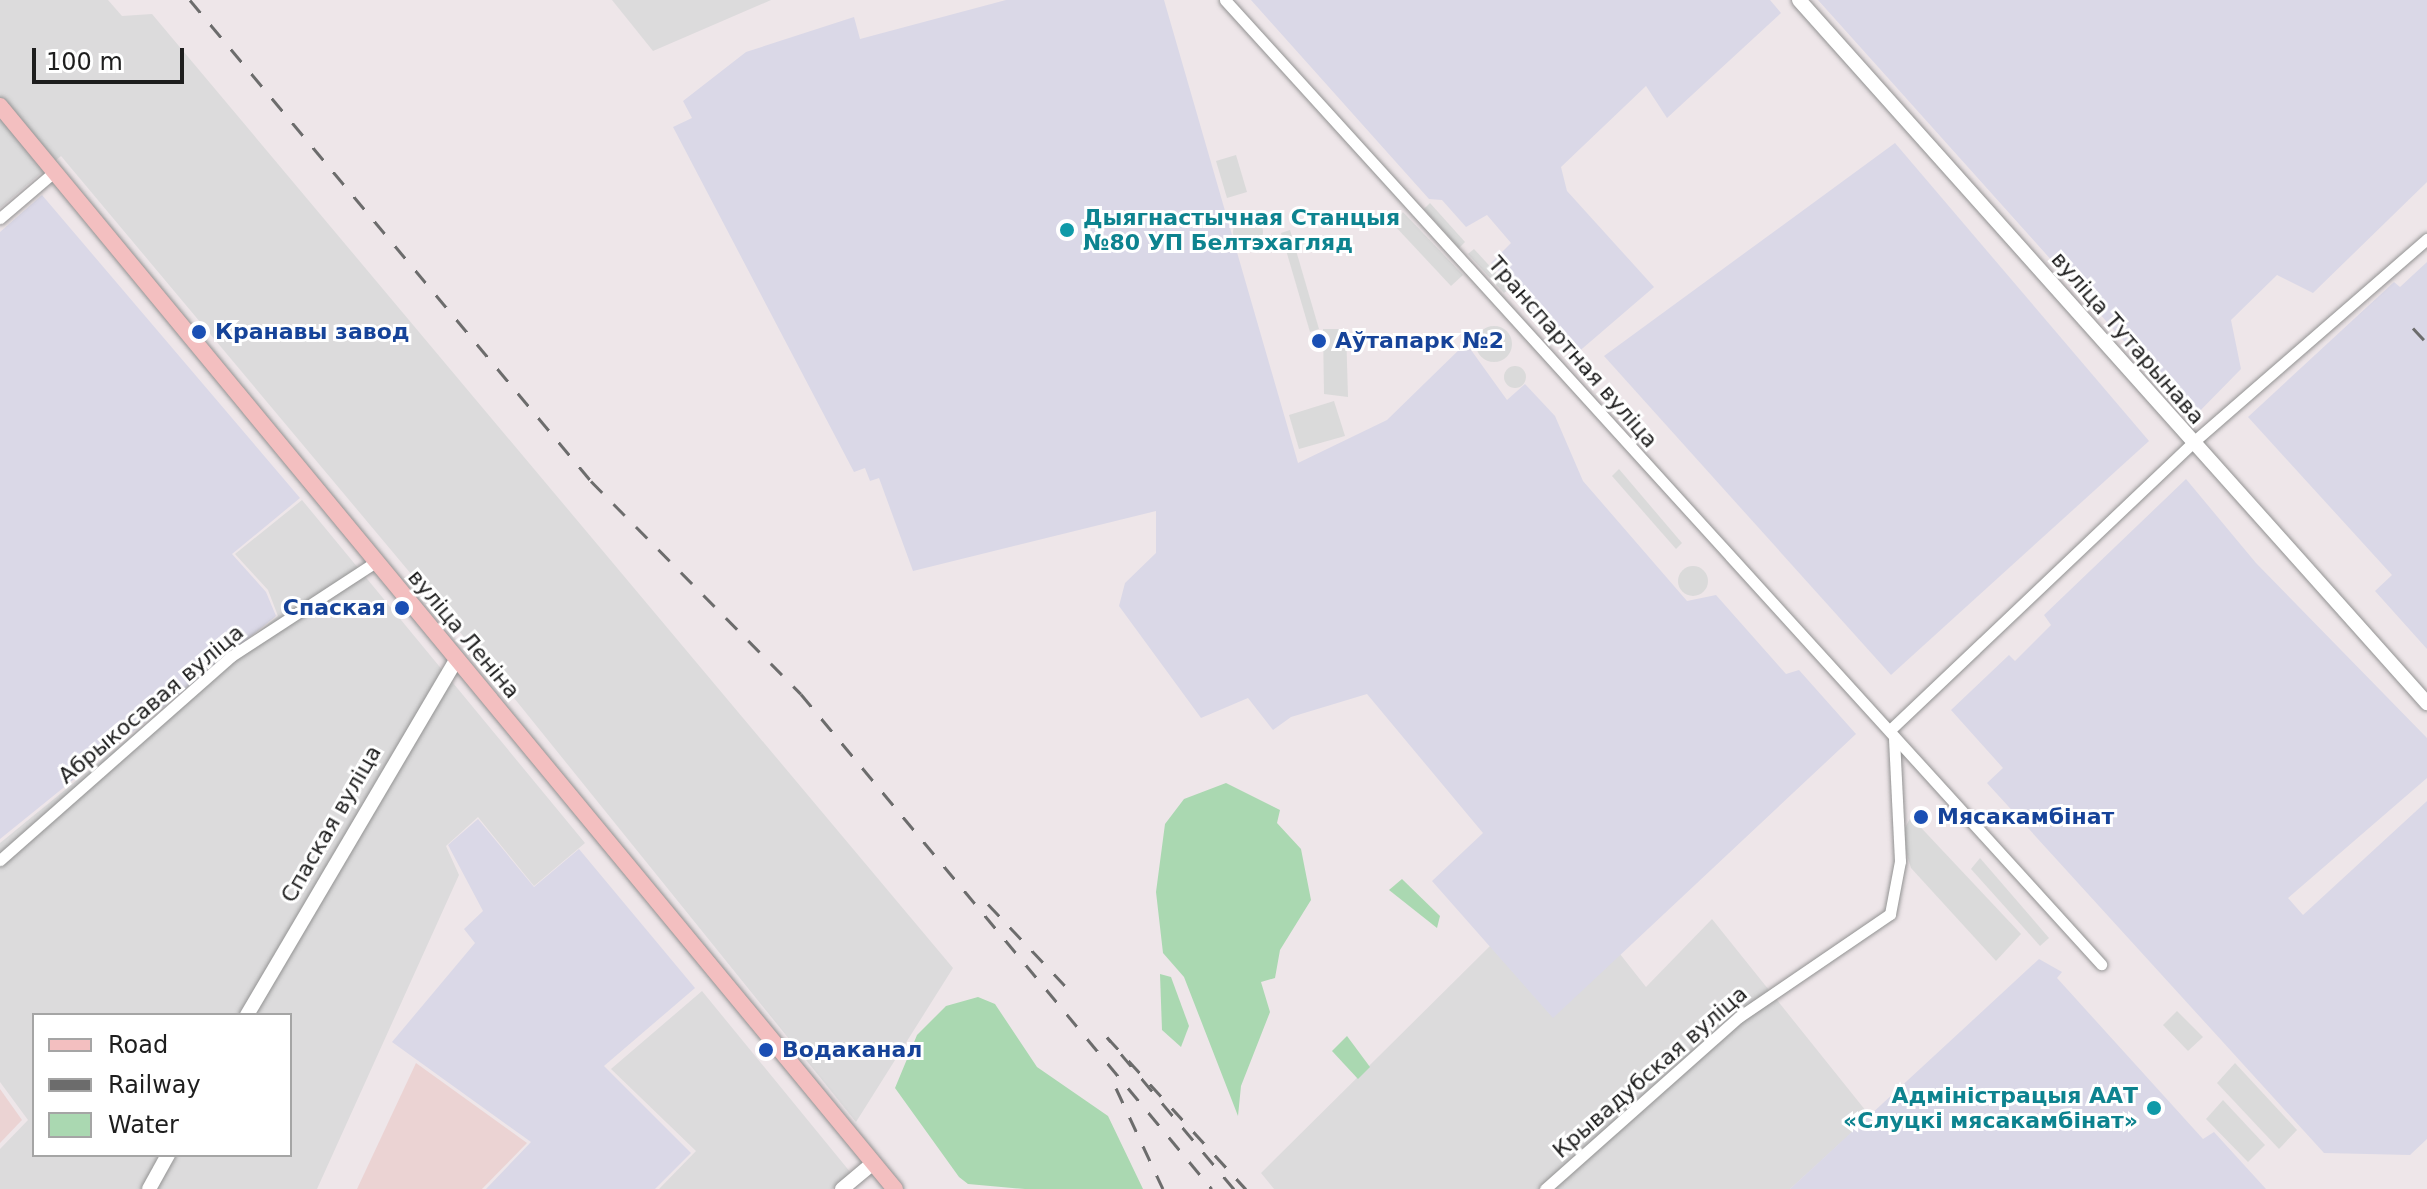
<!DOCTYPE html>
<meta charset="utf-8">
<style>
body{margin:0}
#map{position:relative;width:2427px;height:1189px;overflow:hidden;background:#eee6e9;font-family:"DejaVu Sans",sans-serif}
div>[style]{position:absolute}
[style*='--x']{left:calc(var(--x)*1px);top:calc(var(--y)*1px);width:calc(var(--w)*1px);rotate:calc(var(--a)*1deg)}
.residential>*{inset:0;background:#dcdbdc}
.industrial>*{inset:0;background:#dad8e7}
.farmland>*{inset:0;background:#ebd3d3}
.parking>*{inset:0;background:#dadada}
.round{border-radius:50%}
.water>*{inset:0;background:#aad8b1}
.roads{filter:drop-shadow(0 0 2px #929292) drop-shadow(0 0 2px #929292)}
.minor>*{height:11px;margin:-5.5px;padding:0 5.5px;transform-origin:5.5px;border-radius:5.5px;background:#fff}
.tertiary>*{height:14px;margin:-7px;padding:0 7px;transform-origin:7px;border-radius:7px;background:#fff}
.secondary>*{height:16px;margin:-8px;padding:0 8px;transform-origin:8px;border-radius:8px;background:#f3bfc0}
.rail>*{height:3px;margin-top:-1.5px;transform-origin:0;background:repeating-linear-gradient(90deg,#6c6c6c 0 16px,transparent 0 32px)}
.dots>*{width:22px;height:22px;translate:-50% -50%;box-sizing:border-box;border:4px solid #fff;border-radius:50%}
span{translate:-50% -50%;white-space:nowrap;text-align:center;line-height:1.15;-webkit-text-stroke:6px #fff;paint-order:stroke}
.culture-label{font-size:22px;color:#0d838f;font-weight:700}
.left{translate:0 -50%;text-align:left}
.right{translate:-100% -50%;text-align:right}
.transit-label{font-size:22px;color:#164399;font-weight:700}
.street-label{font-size:22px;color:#1e1e1e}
.legend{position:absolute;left:32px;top:1013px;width:260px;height:144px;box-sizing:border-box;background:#fff;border:2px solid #a5a5a5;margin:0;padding:10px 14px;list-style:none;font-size:24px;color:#1e1e1e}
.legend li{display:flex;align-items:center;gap:16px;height:40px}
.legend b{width:40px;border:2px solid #a5a5a5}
.scale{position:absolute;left:32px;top:48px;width:152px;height:36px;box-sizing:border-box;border:4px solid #1e1e1e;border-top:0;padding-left:10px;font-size:24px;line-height:28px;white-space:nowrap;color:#1e1e1e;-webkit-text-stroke:6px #fff;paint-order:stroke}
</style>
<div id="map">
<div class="residential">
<i style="clip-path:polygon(0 0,108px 0,122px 16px,152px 14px,953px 968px,856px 1122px,489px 667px,61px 156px,0 208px)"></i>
<i style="clip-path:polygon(612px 0,771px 0,653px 51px)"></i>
<i style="clip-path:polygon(evenodd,302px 500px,585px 843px,534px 886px,478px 817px,446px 846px,459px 875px,317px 1189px,0 1189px,0 1149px,28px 1120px,0 1082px,0 843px,278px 616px,268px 590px,235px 554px,302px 500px,34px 1015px,290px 1015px,290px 1155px,34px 1155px,34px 1015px)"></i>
<i style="clip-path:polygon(1712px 919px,1870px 1116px,1790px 1189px,1274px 1189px,1261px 1173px,1490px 946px,1553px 1017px,1620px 954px,1646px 987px)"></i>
<i style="clip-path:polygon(702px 991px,851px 1173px,832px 1189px,659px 1189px,696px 1151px,611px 1069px)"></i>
</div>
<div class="industrial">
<i style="clip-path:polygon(1006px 0,1164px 0,1298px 463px,1387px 420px,1466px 343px,1507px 400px,1525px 384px,1555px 416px,1583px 481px,1687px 601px,1716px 595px,1786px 674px,1799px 670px,1856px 734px,1553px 1018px,1432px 881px,1483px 833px,1367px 694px,1291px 717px,1273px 730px,1248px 698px,1201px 718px,1119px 606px,1125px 583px,1156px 553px,1156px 511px,913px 571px,879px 478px,870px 481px,865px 468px,854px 472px,673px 127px,692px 118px,683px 101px,746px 52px,854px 17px,860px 39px)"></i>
<i style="clip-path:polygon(1251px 0,1770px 0,1781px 13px,1667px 118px,1646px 86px,1561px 167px,1567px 191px,1654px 287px,1576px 354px,1491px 263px,1511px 243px,1487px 215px,1466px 227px,1442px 200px,1429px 199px)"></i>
<i style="clip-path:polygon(1818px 0,2427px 0,2427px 182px,2313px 293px,2277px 275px,2231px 320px,2241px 369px,2193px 418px)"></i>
<i style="clip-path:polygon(1895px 143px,2149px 441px,1891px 675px,1604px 356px)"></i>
<i style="clip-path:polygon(42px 195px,300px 498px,232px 554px,266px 592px,276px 616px,0 839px,0 232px)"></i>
<i style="clip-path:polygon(2427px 262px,2427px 649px,2375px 591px,2392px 575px,2248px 417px,2394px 282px,2400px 287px)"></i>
<i style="clip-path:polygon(2186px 479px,2256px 563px,2427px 738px,2427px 778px,2288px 898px,2303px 915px,2427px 801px,2427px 1139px,2410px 1155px,2324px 1153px,1987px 783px,2003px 768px,1951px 710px,2009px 655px,2015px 661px,2051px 625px,2044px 615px)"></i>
<i style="clip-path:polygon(478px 819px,534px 887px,579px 849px,695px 988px,604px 1066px,691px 1153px,655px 1189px,486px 1189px,531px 1142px,392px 1042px,475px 943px,464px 929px,483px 911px,448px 845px)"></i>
<i style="clip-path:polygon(2039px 959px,2062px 972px,2057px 978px,2203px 1139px,2214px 1132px,2266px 1189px,1790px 1189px)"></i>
</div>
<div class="farmland">
<i style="clip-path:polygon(416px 1063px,527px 1143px,482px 1189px,357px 1189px)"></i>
<i style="clip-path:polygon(0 1089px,22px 1120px,0 1143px)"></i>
</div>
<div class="parking">
<i style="clip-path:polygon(1236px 155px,1247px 192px,1227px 198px,1216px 161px)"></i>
<i style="clip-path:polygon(1430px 203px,1465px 242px,1459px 248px,1424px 209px)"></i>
<i style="clip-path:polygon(1403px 212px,1463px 275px,1451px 286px,1394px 225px)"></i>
<i class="round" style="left:1233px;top:217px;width:30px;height:30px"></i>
<i style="clip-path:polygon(1290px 230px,1319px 329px,1310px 332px,1281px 233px)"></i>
<i style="clip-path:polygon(1474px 249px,1510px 288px,1504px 293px,1468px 254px)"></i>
<i class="round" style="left:1476px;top:326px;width:36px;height:36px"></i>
<i style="clip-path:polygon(1323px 329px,1346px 329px,1348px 397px,1324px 394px)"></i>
<i class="round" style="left:1504px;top:366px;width:22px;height:22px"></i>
<i style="clip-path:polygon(1334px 401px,1345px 436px,1299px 449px,1289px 415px)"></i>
<i style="clip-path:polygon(1619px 469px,1682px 543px,1676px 549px,1612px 476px)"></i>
<i class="round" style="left:1678px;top:566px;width:30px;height:30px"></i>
<i style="clip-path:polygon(1911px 817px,2021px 934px,1996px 961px,1911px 868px,1901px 835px)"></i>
<i style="clip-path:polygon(1980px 858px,2049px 938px,2040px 946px,1971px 869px)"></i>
<i style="clip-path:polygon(2177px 1011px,2203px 1037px,2188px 1051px,2163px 1025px)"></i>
<i style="clip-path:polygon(2235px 1063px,2297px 1130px,2279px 1149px,2217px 1083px)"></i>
<i style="clip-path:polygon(2223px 1100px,2265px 1145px,2248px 1162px,2206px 1119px)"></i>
</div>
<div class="water">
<i style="clip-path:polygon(1226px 783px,1280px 810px,1277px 823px,1301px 849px,1311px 900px,1280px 950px,1275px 978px,1261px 982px,1270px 1012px,1241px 1086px,1238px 1116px,1184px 977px,1163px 953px,1156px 892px,1165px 824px,1184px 799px)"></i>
<i style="clip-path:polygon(1402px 879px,1440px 916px,1437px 928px,1389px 890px)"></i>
<i style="clip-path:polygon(1160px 974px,1171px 977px,1189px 1026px,1181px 1047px,1162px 1030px)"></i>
<i style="clip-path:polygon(978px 997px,995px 1004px,1037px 1067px,1108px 1116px,1143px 1189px,1025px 1189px,968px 1184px,959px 1177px,895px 1088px,917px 1035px,946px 1006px)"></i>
<i style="clip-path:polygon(1347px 1036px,1370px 1067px,1358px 1079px,1332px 1051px)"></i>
</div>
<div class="roads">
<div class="minor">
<i style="--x:1225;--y:0;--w:1303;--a:47.74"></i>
<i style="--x:0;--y:218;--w:71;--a:-40.4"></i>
<i style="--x:1891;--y:729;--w:414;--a:-43.5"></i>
<i style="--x:2191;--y:444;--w:313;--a:-41"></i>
<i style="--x:0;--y:860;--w:307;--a:-41.4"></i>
<i style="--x:230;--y:657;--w:174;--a:-33.1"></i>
<i style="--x:1545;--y:1189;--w:259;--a:-41.6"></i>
<i style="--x:1739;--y:1017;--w:183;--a:-34.3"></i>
<i style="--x:1890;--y:914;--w:54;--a:-79.3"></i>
<i style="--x:1900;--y:861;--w:124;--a:-92.8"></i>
</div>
<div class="tertiary">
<i style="--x:1799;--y:0;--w:943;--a:48.23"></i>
<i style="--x:247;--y:1015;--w:413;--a:-59.5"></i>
<i style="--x:149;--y:1189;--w:39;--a:-61"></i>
<i style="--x:842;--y:1189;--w:40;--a:-40"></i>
</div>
<div class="secondary">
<i style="--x:0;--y:106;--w:1405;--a:50.43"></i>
</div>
</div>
<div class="rail">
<i style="--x:190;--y:0;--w:626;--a:50.18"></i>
<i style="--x:591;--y:481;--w:299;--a:45.4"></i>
<i style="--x:801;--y:694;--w:643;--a:50.3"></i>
<i style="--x:2413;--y:328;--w:21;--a:47"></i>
<i style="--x:988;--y:904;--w:120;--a:46.7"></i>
<i style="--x:1116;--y:1088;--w:111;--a:65"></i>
<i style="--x:1234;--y:1189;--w:198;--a:-129.9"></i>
<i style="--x:1107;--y:1037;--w:206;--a:47.6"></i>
</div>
<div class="dots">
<i style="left:1067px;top:230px;background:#0f9aa8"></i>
<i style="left:199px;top:332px;background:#1a4fb4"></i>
<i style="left:1319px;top:341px;background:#1a4fb4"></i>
<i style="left:402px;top:608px;background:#1a4fb4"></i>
<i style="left:1921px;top:817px;background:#1a4fb4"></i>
<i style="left:766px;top:1050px;background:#1a4fb4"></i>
<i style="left:2154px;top:1108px;background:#0f9aa8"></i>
</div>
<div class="culture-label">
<span class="left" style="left:1083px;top:230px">Дыягнастычная Станцыя<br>№80 УП Белтэхагляд</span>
<span class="right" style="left:2138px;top:1108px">Адміністрацыя ААТ<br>«Слуцкі мясакамбінат»</span>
</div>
<div class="transit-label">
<span class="left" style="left:215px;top:332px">Кранавы завод</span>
<span class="left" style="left:1335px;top:341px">Аўтапарк №2</span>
<span class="right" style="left:386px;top:608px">Спаская</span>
<span class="left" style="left:1937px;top:817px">Мясакамбінат</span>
<span class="left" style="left:782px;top:1050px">Водаканал</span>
</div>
<div class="street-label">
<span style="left:2128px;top:338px;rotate:49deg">вуліца Тутарынава</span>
<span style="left:1573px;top:352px;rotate:49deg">Транспартная вуліца</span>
<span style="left:464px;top:634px;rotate:50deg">вуліца Леніна</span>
<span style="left:151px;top:704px;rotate:-40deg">Абрыкосавая вуліца</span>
<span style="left:331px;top:824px;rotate:-60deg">Спаская вуліца</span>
<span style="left:1650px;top:1072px;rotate:-41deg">Крывадубская вуліца</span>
</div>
<ul class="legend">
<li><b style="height:10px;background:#f3bfc0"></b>Road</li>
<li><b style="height:10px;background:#6c6c6c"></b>Railway</li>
<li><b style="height:22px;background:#aad8b1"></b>Water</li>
</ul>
<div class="scale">100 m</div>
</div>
